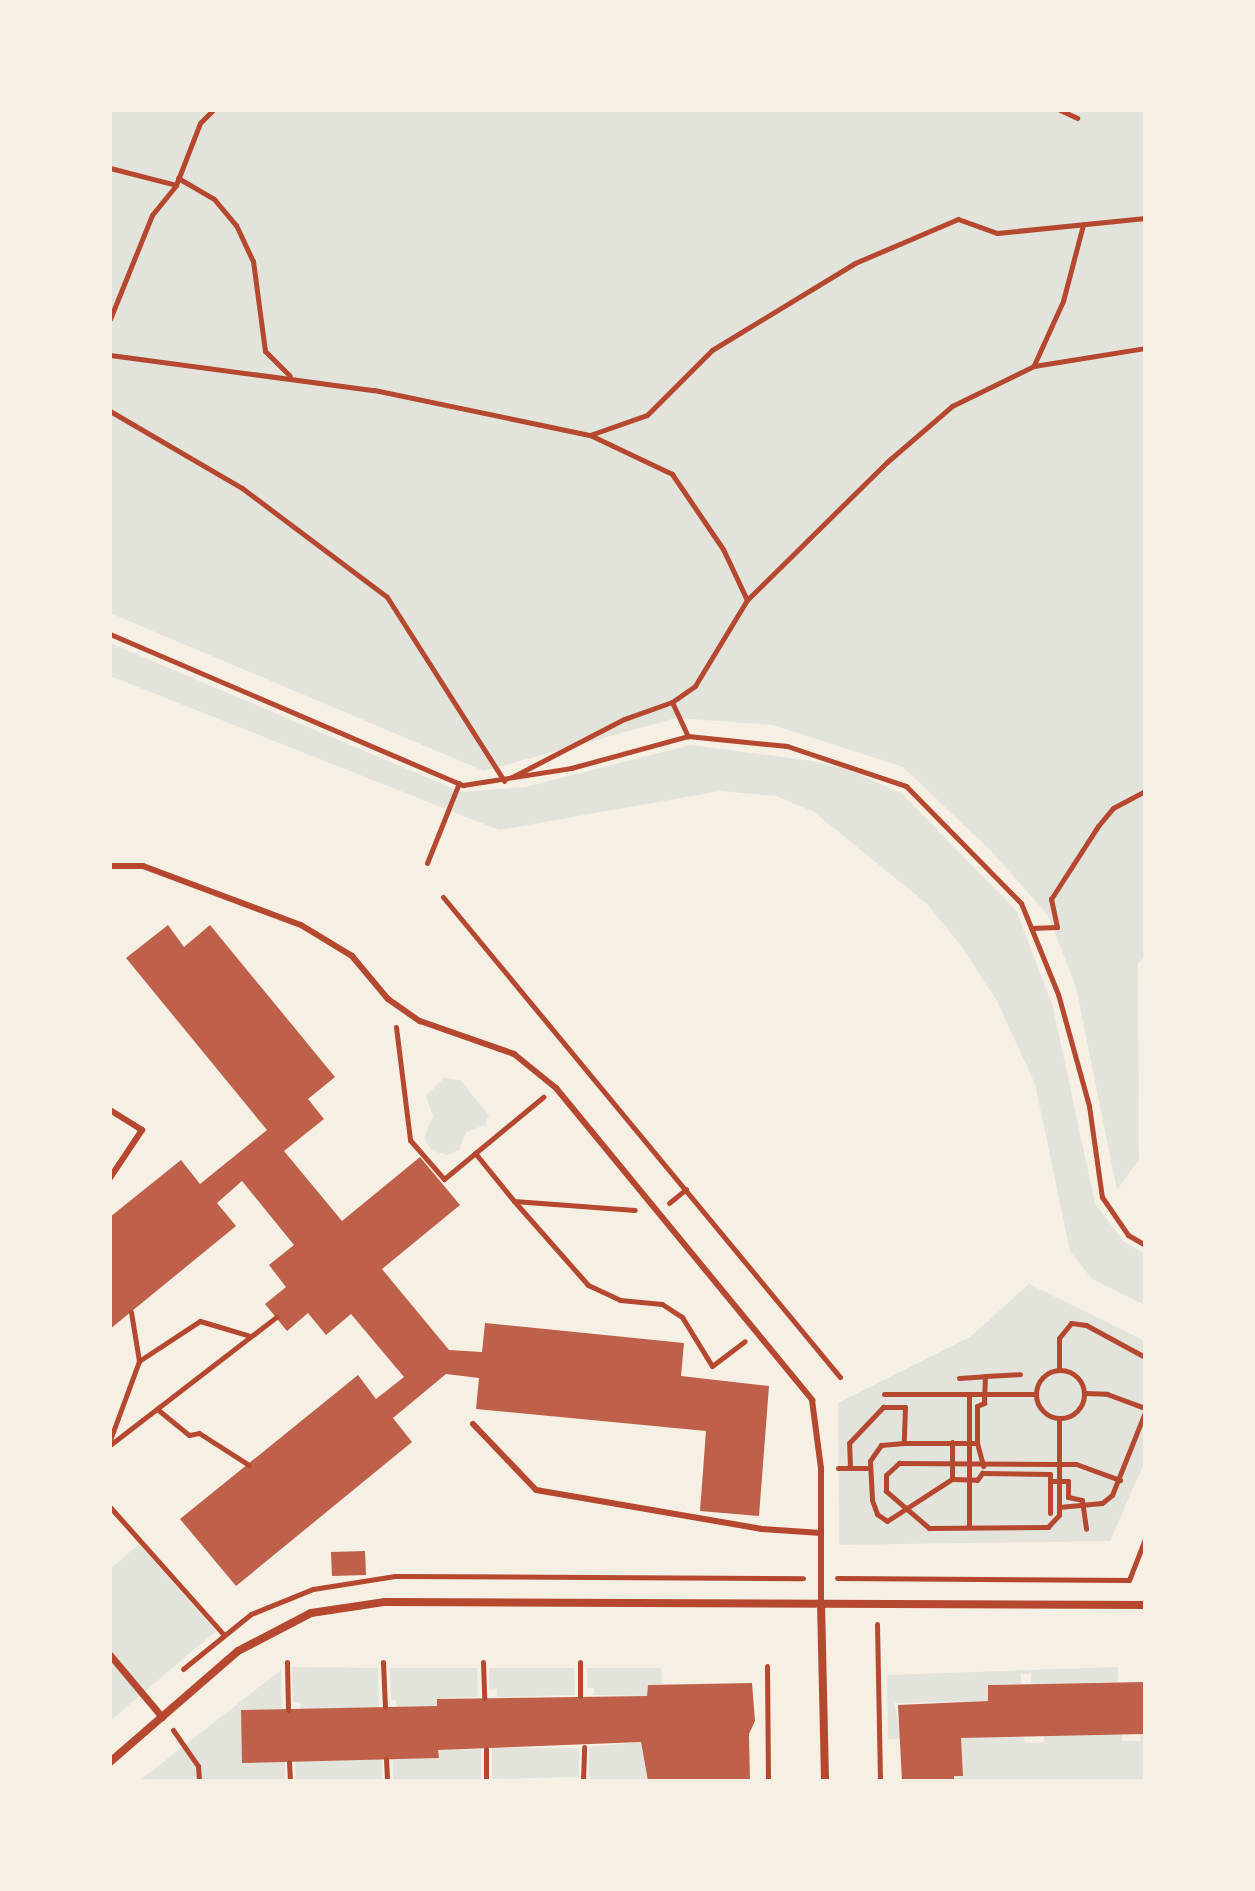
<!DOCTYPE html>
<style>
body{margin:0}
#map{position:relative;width:1255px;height:1891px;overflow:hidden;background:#f6efe4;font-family:"Roboto Serif",serif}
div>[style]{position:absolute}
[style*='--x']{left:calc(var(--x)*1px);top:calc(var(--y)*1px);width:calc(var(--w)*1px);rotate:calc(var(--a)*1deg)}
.green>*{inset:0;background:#e2e4dc}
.building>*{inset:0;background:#bf614a}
.path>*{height:5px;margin:-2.5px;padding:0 2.5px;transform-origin:2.5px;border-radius:2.5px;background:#b5482f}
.path>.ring{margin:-2.5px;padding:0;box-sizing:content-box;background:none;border:5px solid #b5482f;border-radius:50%}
.service>*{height:6px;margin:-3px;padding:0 3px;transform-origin:3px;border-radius:3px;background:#b5482f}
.pedestrian>*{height:7px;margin:-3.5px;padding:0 3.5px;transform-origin:3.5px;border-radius:3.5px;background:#b5482f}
.minor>*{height:8px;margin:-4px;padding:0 4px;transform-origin:4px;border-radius:4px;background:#b5482f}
span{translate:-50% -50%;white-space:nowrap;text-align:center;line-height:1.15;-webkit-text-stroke:6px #f6efe4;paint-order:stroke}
.frame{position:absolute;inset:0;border:112px solid #f6efe4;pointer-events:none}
</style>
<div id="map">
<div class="green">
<i style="clip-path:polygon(110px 110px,1145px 110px,1145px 956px,1138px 963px,1139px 1159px,1117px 1190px,1076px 987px,1048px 915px,991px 851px,903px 767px,773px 725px,676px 718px,484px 771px,110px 613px)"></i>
<i style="clip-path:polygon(110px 643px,461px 792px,525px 787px,690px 745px,806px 760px,847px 769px,901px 793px,1016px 910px,1053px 1007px,1095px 1203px,1123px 1241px,1145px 1254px,1145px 1305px,1092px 1279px,1070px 1251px,1035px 1084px,997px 1001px,959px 943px,927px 904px,814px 812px,776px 796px,720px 791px,499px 830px,110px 676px)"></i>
<i style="clip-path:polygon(444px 1078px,460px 1080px,489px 1115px,485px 1125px,466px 1132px,459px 1150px,448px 1155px,432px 1151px,424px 1138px,433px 1116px,426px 1096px)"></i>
<i style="clip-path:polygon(1029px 1284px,1145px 1341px,1145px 1461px,1110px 1541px,839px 1545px,838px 1403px,970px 1337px)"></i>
<i style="clip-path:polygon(139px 1544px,216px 1631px,110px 1721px,110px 1569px)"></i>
<i style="clip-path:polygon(292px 1667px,378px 1668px,379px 1708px,301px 1709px,300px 1702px,293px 1702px)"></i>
<i style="clip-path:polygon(1118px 1667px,1118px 1682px,1031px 1684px,1031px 1674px,1021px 1674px,1021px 1684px,988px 1685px,988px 1701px,894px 1703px,902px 1739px,888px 1739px,887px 1675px)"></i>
<i style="clip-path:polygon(390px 1668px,477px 1668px,478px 1697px,439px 1698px,437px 1706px,397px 1707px,396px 1700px,391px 1700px)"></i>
<i style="clip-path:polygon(489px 1668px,574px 1668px,575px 1695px,497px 1697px,497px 1689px,489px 1690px)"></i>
<i style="clip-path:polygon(587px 1668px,661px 1668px,662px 1684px,648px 1685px,647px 1696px,594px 1695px,594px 1688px,587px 1688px)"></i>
<i style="clip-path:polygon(281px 1670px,282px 1709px,241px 1711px,285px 1761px,285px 1781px,139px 1781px)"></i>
<i style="clip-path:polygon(1141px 1733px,1145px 1733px,1145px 1781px,954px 1781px,961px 1738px,1024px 1736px,1025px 1743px,1044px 1742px,1044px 1735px,1122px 1734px,1122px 1741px,1140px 1741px)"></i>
<i style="clip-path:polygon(641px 1742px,648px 1781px,593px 1781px,589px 1776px,589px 1747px)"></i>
<i style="clip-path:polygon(492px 1748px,579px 1748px,579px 1777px,492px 1779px)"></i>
<i style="clip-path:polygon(481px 1749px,481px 1779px,393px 1781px,393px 1759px,439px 1757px,438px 1750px)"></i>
<i style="clip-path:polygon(382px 1759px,382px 1781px,296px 1781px,295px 1761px)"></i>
</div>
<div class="building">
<i style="clip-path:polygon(168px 925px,184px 947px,210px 925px,335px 1077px,308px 1099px,324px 1119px,284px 1151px,342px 1221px,420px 1157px,460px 1205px,382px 1269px,449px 1350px,482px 1352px,485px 1323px,684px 1343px,681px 1376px,769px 1386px,759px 1516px,700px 1511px,706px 1431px,476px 1409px,479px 1378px,446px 1374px,393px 1418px,412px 1442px,236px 1586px,180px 1519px,358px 1375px,376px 1399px,404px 1377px,351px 1314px,326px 1335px,308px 1313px,287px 1331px,265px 1304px,286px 1287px,269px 1265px,294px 1245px,242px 1181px,217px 1203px,236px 1226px,110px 1329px,110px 1217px,181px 1160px,200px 1184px,267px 1130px,126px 958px)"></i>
<i style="clip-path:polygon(365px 1551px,366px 1575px,332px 1576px,331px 1552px)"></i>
<i style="clip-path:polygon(1145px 1682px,1145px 1734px,961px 1738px,963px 1776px,954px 1776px,954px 1781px,902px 1781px,898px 1705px,988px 1701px,988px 1685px)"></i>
<i style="clip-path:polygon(752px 1683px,755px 1721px,749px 1734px,750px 1781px,648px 1781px,641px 1742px,438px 1750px,439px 1758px,242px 1763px,241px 1710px,437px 1706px,437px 1699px,647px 1696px,648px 1685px)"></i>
</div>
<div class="path">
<i style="--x:1060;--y:110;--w:19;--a:25"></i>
<i style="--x:110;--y:168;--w:68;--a:14.4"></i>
<i style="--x:176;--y:185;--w:66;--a:-68.8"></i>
<i style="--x:200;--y:123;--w:18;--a:-45"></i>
<i style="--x:178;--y:178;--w:42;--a:30.3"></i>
<i style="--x:214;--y:199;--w:34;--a:50"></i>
<i style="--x:236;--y:225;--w:40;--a:65"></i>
<i style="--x:253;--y:261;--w:91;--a:82.4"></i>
<i style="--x:265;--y:351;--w:35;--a:45"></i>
<i style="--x:110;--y:319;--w:112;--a:-68"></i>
<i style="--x:152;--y:215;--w:38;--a:-51"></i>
<i style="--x:110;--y:355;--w:266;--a:7.6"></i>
<i style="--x:374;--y:390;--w:221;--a:11.8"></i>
<i style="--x:590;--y:435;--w:91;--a:25.4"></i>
<i style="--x:672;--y:474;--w:91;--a:55.8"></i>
<i style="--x:723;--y:549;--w:56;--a:64.8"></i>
<i style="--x:747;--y:600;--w:100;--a:121.2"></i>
<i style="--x:695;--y:686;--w:28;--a:145"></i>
<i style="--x:672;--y:702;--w:51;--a:160.5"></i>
<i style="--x:624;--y:719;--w:126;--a:152.6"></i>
<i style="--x:1034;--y:365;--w:70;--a:-65.6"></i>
<i style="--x:1063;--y:301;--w:79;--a:-75.3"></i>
<i style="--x:110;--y:411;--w:153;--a:30.3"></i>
<i style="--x:242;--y:488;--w:181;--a:36.9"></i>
<i style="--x:387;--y:597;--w:218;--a:57.5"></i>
<i style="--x:590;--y:435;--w:60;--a:-19.3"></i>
<i style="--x:647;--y:415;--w:92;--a:-45"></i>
<i style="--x:712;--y:350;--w:167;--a:-31.3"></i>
<i style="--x:855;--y:263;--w:112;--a:-23.1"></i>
<i style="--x:958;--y:219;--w:41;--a:19.7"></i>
<i style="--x:997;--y:233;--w:149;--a:-5.8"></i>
<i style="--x:747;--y:600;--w:197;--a:-44.6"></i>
<i style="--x:887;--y:462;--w:86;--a:-40.7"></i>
<i style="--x:952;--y:406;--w:91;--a:-26"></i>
<i style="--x:1034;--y:366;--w:112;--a:-9.2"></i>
<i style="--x:110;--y:634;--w:384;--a:23.2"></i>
<i style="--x:463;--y:785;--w:109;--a:-8.9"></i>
<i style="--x:571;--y:768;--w:121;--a:-15.3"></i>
<i style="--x:688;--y:736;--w:100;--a:5.8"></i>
<i style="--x:787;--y:746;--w:126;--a:18.6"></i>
<i style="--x:906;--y:786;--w:164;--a:45.5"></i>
<i style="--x:1021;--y:903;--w:98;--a:67.9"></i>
<i style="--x:1058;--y:994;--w:116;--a:74.5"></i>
<i style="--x:1089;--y:1106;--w:92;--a:81.9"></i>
<i style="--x:1102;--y:1197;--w:46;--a:55.6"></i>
<i style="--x:1128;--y:1235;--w:20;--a:30"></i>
<i style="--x:672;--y:702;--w:38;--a:65"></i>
<i style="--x:427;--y:863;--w:86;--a:-68.2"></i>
<i style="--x:443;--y:897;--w:623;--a:50.41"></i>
<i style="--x:1031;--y:928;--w:26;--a:-2"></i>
<i style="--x:1057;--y:927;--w:29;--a:-102"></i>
<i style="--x:1051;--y:899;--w:87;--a:-57.2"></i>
<i style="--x:1098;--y:826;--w:23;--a:-50"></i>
<i style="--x:1113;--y:808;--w:36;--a:-28"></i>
<i style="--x:396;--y:1027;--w:114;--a:82.9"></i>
<i style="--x:410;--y:1140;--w:52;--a:48.9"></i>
<i style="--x:444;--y:1179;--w:129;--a:-39.6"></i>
<i style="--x:475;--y:1153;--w:62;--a:50.9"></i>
<i style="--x:514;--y:1201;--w:121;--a:4.3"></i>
<i style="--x:514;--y:1201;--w:112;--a:48.6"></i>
<i style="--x:588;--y:1285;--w:35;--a:25"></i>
<i style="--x:620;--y:1300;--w:42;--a:5.4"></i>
<i style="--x:662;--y:1304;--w:24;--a:33"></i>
<i style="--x:682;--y:1317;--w:57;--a:58.5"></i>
<i style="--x:712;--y:1366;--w:41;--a:-37.1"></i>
<i style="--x:669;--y:1203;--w:22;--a:-39"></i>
<i style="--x:131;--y:1312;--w:50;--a:80.7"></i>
<i style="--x:1059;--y:1370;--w:32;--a:-90"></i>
<i style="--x:1059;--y:1338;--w:19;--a:-51"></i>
<i style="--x:1071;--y:1323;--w:15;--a:8"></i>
<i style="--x:1086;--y:1325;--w:67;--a:28.5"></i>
<i class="ring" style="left:1036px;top:1370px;width:43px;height:43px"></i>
<i style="--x:959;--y:1378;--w:26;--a:-4"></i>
<i style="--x:1084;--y:1393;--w:23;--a:2"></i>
<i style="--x:1107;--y:1394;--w:40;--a:20.2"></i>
<i style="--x:884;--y:1394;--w:152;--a:0"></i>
<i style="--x:969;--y:1394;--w:133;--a:90"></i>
<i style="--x:157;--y:1409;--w:41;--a:39.1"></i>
<i style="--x:189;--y:1435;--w:10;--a:-11"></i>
<i style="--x:199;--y:1433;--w:59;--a:32.6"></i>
<i style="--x:1059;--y:1418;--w:97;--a:90"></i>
<i style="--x:1059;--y:1515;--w:16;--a:133"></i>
<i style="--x:1048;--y:1527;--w:119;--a:179.5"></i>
<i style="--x:929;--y:1528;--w:57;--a:-139.3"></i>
<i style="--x:886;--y:1491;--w:16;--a:-90"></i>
<i style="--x:886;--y:1475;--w:18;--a:-43"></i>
<i style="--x:899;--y:1463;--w:160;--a:0.4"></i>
<i style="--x:1059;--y:1464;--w:17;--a:0"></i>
<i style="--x:1076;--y:1464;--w:47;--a:20"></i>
<i style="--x:110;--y:1440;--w:84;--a:-69.8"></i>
<i style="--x:139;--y:1361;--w:73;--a:-33.3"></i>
<i style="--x:200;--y:1321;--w:52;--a:16.7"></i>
<i style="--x:904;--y:1443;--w:23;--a:175"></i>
<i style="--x:881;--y:1445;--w:19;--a:125"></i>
<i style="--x:870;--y:1461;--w:39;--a:87"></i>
<i style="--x:872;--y:1500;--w:15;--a:70"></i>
<i style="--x:877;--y:1514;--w:12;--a:35"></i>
<i style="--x:887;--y:1521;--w:77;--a:-32.9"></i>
<i style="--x:952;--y:1479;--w:25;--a:2"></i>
<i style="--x:977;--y:1480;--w:9;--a:-54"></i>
<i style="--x:982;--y:1473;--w:68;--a:0.8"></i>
<i style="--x:1050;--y:1474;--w:39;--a:90"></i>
<i style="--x:977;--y:1443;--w:24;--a:75"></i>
<i style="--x:110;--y:1445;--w:210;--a:-37.6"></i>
<i style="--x:838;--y:1468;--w:12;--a:0"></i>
<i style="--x:850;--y:1468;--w:25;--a:-92"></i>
<i style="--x:849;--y:1443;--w:50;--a:-46.6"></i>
<i style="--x:883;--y:1407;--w:22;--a:0"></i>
<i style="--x:905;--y:1407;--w:36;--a:92"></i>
<i style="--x:904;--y:1443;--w:73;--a:0"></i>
<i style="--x:977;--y:1443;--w:37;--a:-90"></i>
<i style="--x:977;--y:1406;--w:8;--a:-23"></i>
<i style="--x:984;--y:1403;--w:27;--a:-88"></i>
<i style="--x:985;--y:1376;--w:35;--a:-3"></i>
<i style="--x:850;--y:1468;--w:19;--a:0"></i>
<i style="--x:952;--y:1479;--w:37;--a:-90"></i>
<i style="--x:1051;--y:1481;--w:17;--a:0"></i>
<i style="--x:1068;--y:1481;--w:16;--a:90"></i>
<i style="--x:1068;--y:1497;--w:14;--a:12"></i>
<i style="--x:1082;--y:1500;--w:29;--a:82"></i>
<i style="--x:110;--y:1507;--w:171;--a:48.3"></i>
<i style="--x:1059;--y:1507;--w:43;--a:-5.3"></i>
<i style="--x:1102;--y:1503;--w:13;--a:-39"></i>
<i style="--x:1112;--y:1495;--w:89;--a:-68.3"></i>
<i style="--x:837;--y:1578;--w:292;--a:0.4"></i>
<i style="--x:1129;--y:1580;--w:44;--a:-68.7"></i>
<i style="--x:877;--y:1624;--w:157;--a:88.9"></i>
<i style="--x:287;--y:1662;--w:48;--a:88.8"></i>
<i style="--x:383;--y:1662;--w:45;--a:87.5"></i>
<i style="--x:483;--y:1662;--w:36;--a:88"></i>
<i style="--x:580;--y:1662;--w:34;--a:90"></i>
<i style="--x:767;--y:1666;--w:115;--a:89.5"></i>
<i style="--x:183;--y:1669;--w:87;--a:-39"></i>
<i style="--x:251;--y:1614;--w:67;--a:-22"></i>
<i style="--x:313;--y:1589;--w:83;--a:-9"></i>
<i style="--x:395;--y:1576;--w:408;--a:0.3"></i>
<i style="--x:173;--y:1730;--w:44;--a:55.2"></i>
<i style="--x:198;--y:1766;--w:15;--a:86"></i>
<i style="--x:386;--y:1759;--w:22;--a:87"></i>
<i style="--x:289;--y:1762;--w:19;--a:87"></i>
<i style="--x:486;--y:1781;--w:32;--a:-90"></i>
<i style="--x:583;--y:1781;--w:34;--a:-88"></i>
</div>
<div class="service">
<i style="--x:110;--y:866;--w:33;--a:0"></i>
<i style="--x:143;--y:866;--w:169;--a:20.5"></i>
<i style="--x:301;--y:925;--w:60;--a:31.3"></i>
<i style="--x:352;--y:956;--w:56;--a:50.1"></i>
<i style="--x:388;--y:999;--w:39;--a:35"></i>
<i style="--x:420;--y:1021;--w:100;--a:19.3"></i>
<i style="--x:514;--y:1054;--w:54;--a:39"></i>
<i style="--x:556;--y:1088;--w:404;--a:50.6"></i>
<i style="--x:812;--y:1400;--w:69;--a:82.5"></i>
<i style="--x:821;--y:1468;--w:135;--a:90"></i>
<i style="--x:110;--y:1110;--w:38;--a:32"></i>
<i style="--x:142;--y:1130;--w:58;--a:123.7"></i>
<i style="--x:473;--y:1424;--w:91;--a:46.3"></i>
<i style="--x:536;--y:1490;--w:228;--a:9.8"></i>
<i style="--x:761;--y:1529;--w:60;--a:3.8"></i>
</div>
<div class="pedestrian">
<i style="--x:110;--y:1655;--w:81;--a:50"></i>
</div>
<div class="minor">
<i style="--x:821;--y:1603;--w:178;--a:88.7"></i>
<i style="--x:110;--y:1762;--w:169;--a:-40.9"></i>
<i style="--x:238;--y:1651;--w:82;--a:-27.5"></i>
<i style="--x:311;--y:1613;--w:75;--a:-8.5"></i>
<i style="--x:385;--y:1602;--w:760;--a:0.23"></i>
</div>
<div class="frame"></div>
</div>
